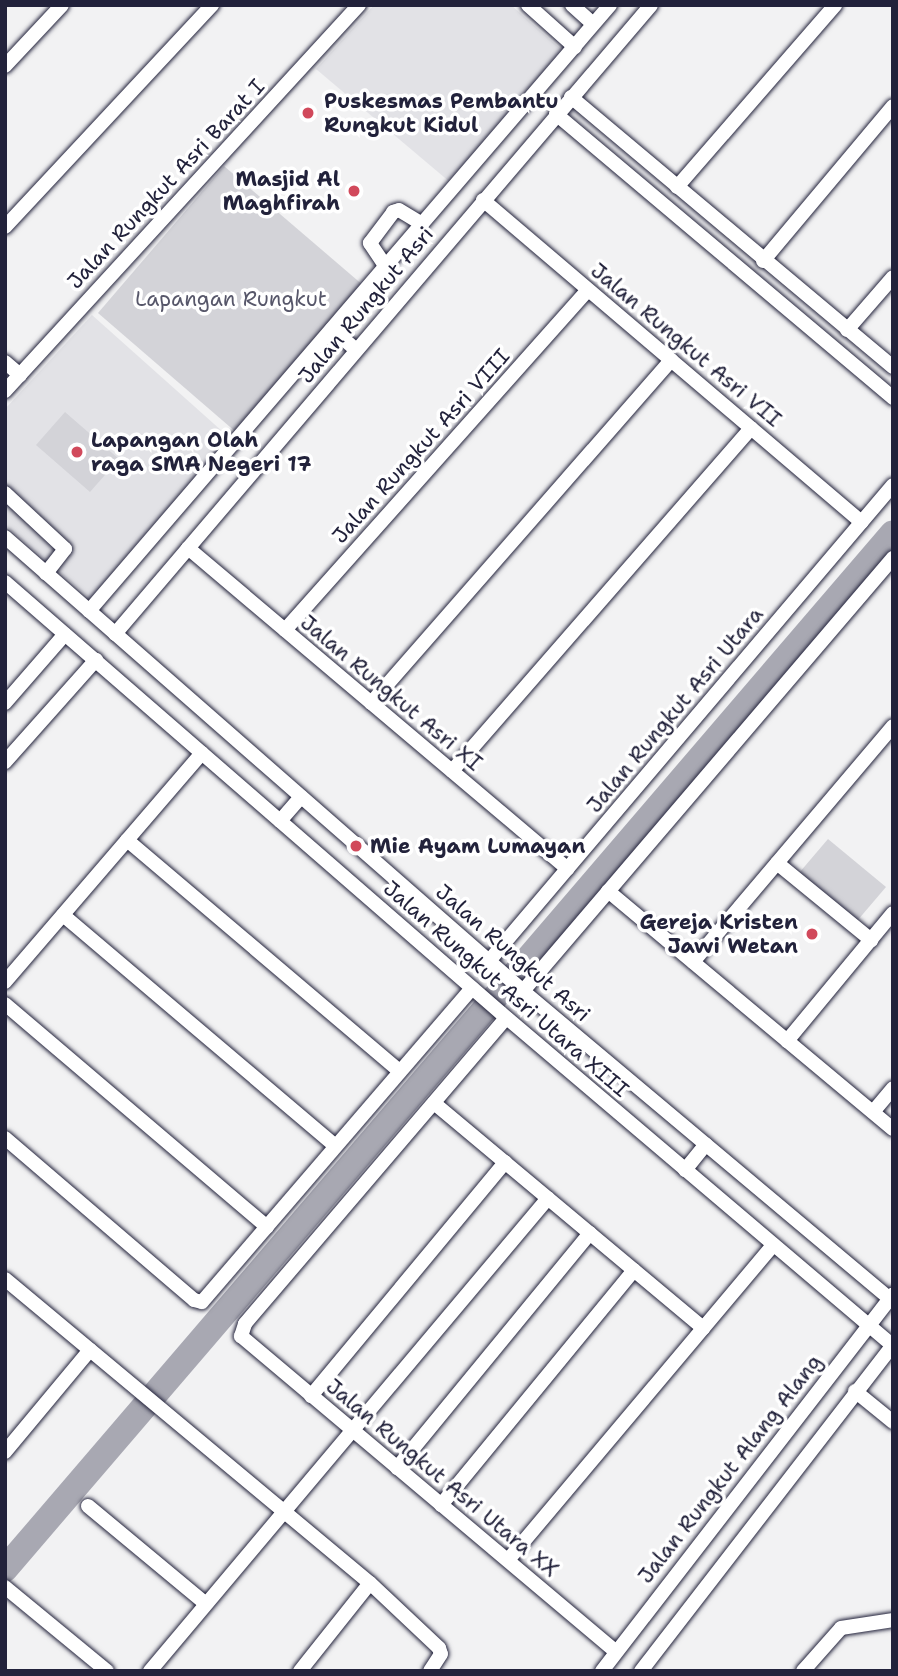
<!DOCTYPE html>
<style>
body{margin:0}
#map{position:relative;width:898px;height:1676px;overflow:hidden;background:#f2f2f3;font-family:"Shantell Sans",sans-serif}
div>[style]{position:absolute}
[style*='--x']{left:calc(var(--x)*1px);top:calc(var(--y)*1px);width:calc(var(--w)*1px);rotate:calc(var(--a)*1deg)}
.built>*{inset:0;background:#e2e2e6}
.green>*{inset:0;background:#d3d3d8}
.river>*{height:26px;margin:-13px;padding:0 13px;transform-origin:13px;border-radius:13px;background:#a8a8b2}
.roads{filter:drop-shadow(0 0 2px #22223b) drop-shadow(0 0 2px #22223b)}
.minor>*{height:14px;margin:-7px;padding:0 7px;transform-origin:7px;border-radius:7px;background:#fff}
.dots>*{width:19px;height:19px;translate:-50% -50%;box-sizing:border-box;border:4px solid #fff;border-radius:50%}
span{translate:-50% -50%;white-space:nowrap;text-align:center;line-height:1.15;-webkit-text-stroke:7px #fff;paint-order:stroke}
.poi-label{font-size:21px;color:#22223b;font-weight:700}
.left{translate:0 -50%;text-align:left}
.right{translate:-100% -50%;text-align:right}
.street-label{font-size:21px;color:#22223b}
.park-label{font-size:21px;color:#57576a}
.frame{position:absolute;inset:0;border:7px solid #22223b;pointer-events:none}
</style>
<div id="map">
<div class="built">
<i style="clip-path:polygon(374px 5px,511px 5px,563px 51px,451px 183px,316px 69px)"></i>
<i style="clip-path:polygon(92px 315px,232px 440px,92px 600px,5px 525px,5px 409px)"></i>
</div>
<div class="green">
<i style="clip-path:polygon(224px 166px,364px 286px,237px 433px,98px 313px)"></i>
<i style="clip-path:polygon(65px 412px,119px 459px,90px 492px,36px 445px)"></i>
<i style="clip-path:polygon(828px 839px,886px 887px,857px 921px,799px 873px)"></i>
</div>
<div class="river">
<i style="--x:5;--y:1569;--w:1364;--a:-49.4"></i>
</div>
<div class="roads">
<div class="minor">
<i style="--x:528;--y:5;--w:63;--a:41.8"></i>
<i style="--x:572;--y:5;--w:28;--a:42"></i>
<i style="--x:5;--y:66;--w:83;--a:-46.9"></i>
<i style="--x:571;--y:97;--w:420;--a:40"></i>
<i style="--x:556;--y:114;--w:441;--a:40.1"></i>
<i style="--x:677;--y:187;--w:241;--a:-49"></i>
<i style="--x:483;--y:200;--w:497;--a:40.4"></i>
<i style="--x:5;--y:227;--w:304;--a:-47"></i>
<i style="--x:763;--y:261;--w:202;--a:-50"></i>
<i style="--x:386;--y:267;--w:29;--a:-124"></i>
<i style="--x:370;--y:243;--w:39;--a:-53"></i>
<i style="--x:393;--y:212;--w:6;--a:-18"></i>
<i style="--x:399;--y:210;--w:27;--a:31"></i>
<i style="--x:332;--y:329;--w:32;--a:41"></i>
<i style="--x:847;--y:330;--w:70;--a:-49"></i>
<i style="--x:5;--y:362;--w:20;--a:41"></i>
<i style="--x:5;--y:391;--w:524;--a:-47.48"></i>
<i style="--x:5;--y:493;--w:82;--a:43"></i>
<i style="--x:65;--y:549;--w:31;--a:128"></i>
<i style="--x:5;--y:537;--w:689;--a:41.23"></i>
<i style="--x:523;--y:991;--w:478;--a:40"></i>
<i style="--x:188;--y:548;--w:497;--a:40.2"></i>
<i style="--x:5;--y:582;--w:657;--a:40.99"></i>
<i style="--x:501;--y:1013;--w:513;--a:40.33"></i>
<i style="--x:89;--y:611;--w:799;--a:-49.31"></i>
<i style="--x:285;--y:630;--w:455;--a:-48.3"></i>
<i style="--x:115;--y:634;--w:826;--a:-49.56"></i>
<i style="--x:5;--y:703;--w:91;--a:-49"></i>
<i style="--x:371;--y:703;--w:456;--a:-48.8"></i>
<i style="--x:5;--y:762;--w:137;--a:-48.3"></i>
<i style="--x:452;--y:771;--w:455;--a:-48.9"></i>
<i style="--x:280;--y:821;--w:32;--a:-49"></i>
<i style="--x:127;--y:840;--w:355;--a:40.3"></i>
<i style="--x:777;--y:863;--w:122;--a:39.3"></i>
<i style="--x:608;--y:891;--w:371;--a:39.9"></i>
<i style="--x:63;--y:915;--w:357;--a:40.3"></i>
<i style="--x:489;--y:961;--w:624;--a:-49.68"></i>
<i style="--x:693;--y:962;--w:309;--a:-49.7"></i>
<i style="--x:5;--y:982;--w:302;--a:-49.3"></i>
<i style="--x:523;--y:991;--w:570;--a:-49.49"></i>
<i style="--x:5;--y:1004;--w:344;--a:40.4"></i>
<i style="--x:506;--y:1018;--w:402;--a:130.5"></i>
<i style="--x:245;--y:1324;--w:13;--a:108"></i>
<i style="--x:241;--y:1336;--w:490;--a:40.1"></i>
<i style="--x:787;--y:1041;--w:166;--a:-50.4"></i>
<i style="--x:434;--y:1103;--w:351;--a:39.9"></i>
<i style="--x:873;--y:1112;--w:31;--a:-50"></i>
<i style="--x:5;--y:1138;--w:249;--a:40.6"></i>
<i style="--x:194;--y:1300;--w:8;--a:14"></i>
<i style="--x:202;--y:1302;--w:414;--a:-49.3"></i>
<i style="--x:685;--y:1170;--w:33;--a:-51"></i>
<i style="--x:5;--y:1279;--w:475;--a:39.8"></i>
<i style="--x:370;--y:1583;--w:95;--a:43.3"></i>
<i style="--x:439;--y:1648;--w:6;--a:72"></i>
<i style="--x:441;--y:1654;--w:20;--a:123"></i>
<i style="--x:855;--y:1391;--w:49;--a:39.2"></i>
<i style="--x:311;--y:1396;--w:304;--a:-50.3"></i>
<i style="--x:5;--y:1452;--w:133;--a:-50.2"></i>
<i style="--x:397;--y:1468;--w:304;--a:-50.6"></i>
<i style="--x:441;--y:1505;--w:304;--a:-50.6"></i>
<i style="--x:88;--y:1506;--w:152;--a:39.7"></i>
<i style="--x:508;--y:1560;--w:412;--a:-49.9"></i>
<i style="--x:5;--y:1587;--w:132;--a:39.5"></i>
<i style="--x:150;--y:1671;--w:618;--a:-49.92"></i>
<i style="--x:300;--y:1671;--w:112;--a:-51.5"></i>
<i style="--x:602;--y:1671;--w:476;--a:-52.3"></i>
<i style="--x:641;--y:1671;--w:412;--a:-52.3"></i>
<i style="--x:803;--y:1671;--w:57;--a:-48.5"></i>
<i style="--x:841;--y:1628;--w:53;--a:-8.7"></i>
</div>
</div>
<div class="dots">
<i style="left:308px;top:113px;background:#d1495b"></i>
<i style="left:354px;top:191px;background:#d1495b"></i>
<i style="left:77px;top:452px;background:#d1495b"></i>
<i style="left:356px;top:846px;background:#d1495b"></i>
<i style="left:812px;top:934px;background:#d1495b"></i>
</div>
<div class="poi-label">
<span class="left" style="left:324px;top:113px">Puskesmas Pembantu<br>Rungkut Kidul</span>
<span class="right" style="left:340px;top:191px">Masjid Al<br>Maghfirah</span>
<span class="left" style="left:91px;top:452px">Lapangan Olah<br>raga SMA Negeri 17</span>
<span class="left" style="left:370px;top:846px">Mie Ayam Lumayan</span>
<span class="right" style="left:798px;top:934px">Gereja Kristen<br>Jawi Wetan</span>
</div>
<div class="street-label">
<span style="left:166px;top:184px;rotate:-47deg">Jalan Rungkut Asri Barat I</span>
<span style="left:366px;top:305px;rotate:-50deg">Jalan Rungkut Asri</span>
<span style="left:686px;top:345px;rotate:40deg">Jalan Rungkut Asri VII</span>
<span style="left:421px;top:446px;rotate:-48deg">Jalan Rungkut Asri VIII</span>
<span style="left:391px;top:693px;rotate:40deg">Jalan Rungkut Asri XI</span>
<span style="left:675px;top:710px;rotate:-50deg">Jalan Rungkut Asri Utara</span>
<span style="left:513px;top:953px;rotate:41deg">Jalan Rungkut Asri</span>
<span style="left:506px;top:989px;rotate:41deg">Jalan Rungkut Asri Utara XIII</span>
<span style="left:730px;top:1469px;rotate:-52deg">Jalan Rungkut Alang Alang</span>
<span style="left:442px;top:1478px;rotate:40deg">Jalan Rungkut Asri Utara XX</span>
</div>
<div class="park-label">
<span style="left:231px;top:299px">Lapangan Rungkut</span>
</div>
<div class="frame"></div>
</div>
